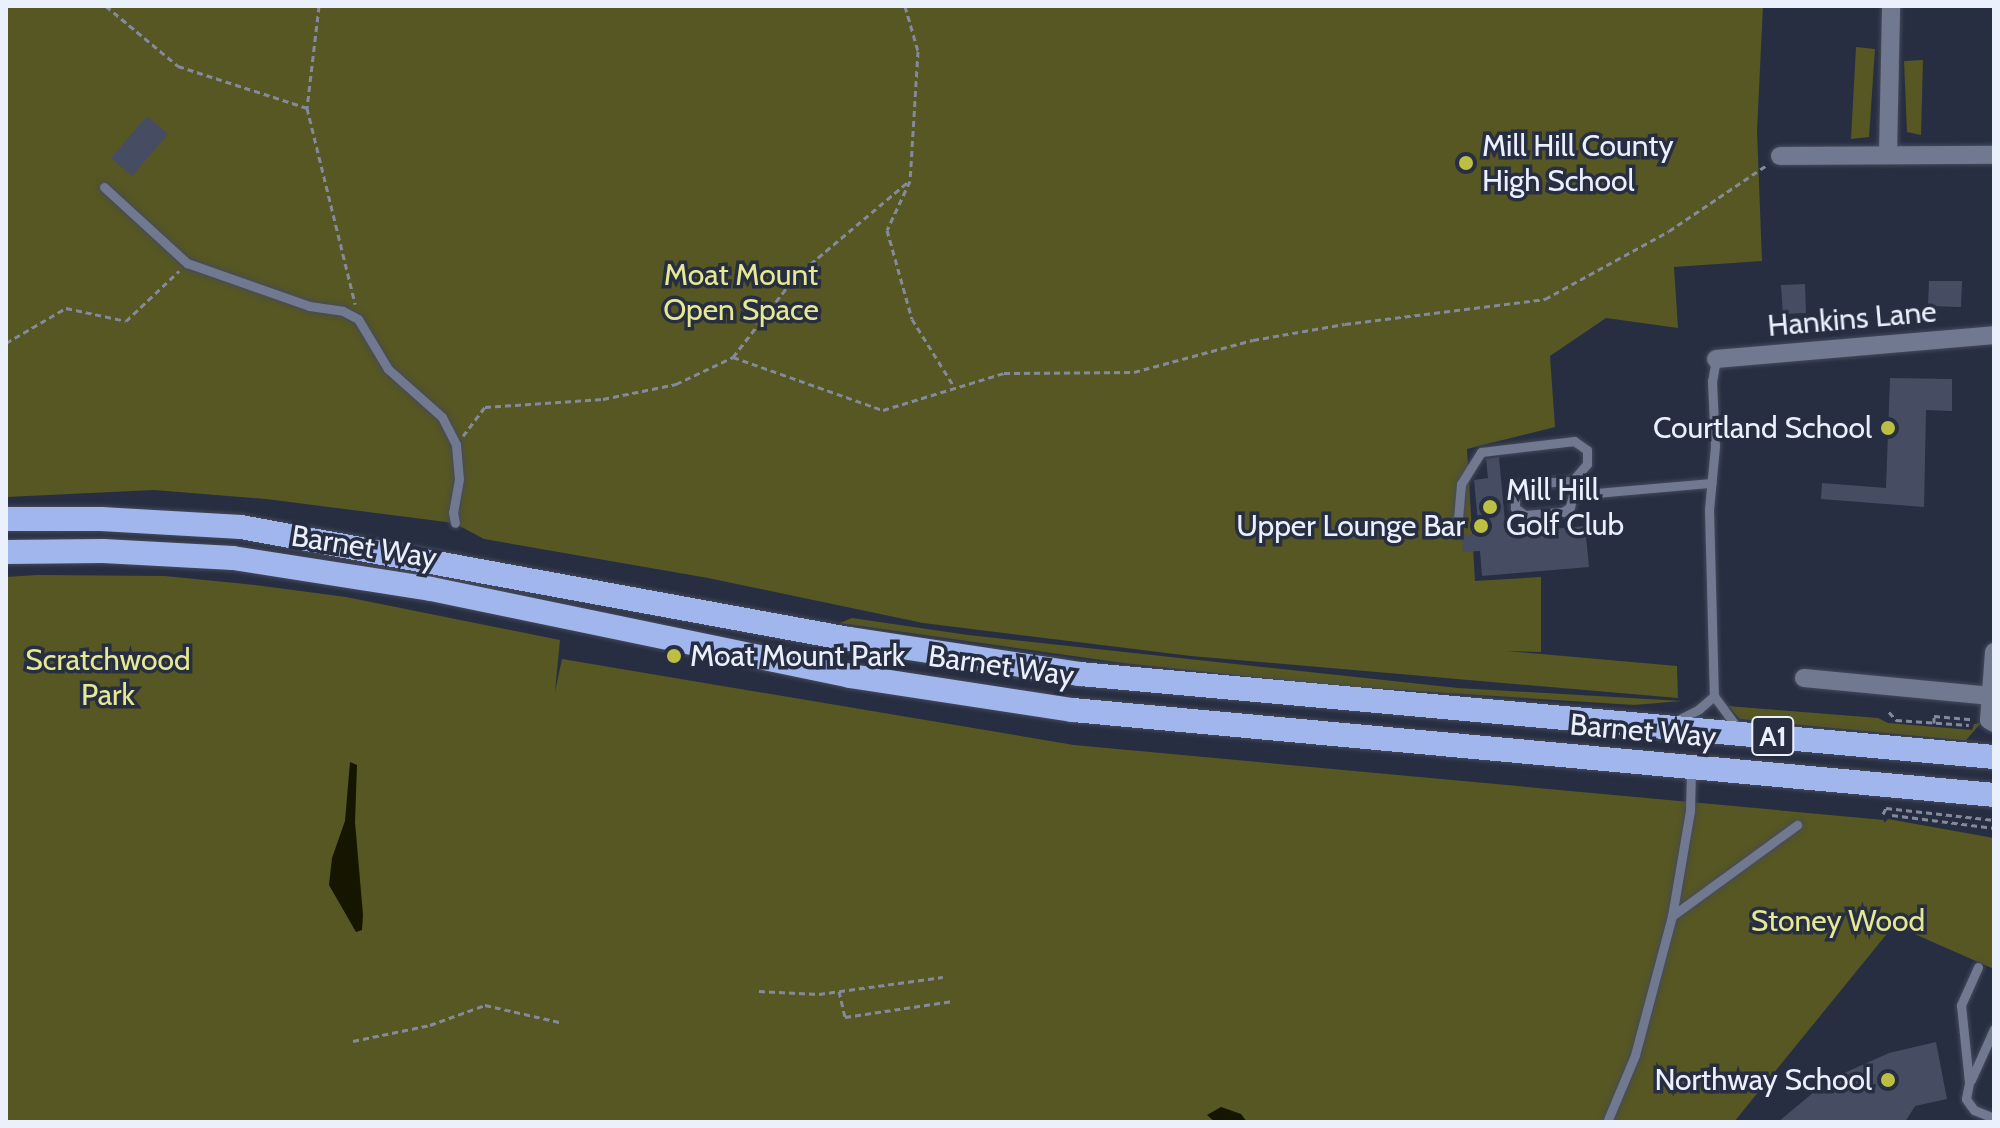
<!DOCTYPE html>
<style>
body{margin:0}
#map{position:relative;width:2000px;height:1128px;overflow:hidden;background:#272e42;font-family:Cabin,sans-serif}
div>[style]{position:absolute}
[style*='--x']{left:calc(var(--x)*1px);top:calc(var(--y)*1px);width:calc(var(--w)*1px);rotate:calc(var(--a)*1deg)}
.green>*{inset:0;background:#565723}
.water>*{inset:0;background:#151500}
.building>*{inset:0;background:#464d63}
.path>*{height:3px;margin-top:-1.5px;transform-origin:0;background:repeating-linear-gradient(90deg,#848a9b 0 6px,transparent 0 10px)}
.roads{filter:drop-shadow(0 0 2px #454a5b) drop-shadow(0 0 2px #454a5b)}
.lane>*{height:9px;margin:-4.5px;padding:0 4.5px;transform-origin:4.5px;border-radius:4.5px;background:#717991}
.street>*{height:18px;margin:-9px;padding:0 9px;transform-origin:9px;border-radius:9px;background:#717991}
.highway>*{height:24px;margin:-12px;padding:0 12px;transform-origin:12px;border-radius:12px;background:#a2b6ee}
.dots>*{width:22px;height:22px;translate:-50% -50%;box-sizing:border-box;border:4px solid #272e42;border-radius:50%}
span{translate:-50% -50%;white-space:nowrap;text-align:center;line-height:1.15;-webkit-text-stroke:7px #272e42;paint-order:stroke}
.shield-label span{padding:2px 6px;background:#272e42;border:2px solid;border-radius:6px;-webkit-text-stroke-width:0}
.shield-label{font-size:28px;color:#ebf0fd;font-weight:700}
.poi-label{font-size:30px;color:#ebf0fd}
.left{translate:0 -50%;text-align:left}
.right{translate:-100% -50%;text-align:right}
.park-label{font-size:30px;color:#e6e992}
.street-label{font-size:30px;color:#ebf0fd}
.frame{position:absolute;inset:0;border:8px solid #ebf0fd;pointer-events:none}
</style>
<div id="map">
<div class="green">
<i style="clip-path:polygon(6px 6px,1763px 6px,1757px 131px,1762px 261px,1674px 267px,1678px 328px,1606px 318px,1550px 356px,1555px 427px,1467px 449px,1475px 581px,1541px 577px,1541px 652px,1507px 651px,1677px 666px,1678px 698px,1191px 656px,923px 623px,708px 578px,484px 539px,454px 523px,266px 499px,154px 490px,6px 497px)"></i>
<i style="clip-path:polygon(1856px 47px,1875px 49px,1869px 137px,1851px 139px)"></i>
<i style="clip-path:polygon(1923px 60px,1921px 135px,1907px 132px,1904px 61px)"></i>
<i style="clip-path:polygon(37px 575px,165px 576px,255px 585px,346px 597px,560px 640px,555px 692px,562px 659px,1074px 745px,1884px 820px,1884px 823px,1888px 819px,1994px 838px,1994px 969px,1894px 925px,1734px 1122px,6px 1122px,6px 577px)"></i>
<i style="clip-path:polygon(852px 618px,968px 635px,1458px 688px,1682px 701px,1634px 705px,1338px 686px,1123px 663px,840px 623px)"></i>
<i style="clip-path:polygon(1728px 706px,1878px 718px,1888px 723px,1972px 730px,1974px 724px,1981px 723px,1966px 740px,1960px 740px,1740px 719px)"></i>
</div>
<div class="water">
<i style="clip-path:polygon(350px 762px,357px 765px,355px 822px,363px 915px,362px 930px,356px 932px,329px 885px,332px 858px,345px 821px)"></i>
<i style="clip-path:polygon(1221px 1107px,1241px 1114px,1247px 1122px,1215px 1122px,1207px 1115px)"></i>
</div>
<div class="building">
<i style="clip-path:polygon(147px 116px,168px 134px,132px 176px,111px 158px)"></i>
<i style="clip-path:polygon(1929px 281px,1962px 281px,1961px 307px,1928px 306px)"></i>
<i style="clip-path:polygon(1805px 284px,1806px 313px,1783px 314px,1781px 285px)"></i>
<i style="clip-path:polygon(1890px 378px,1952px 379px,1952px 411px,1926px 410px,1924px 507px,1821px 499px,1822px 483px,1886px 488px)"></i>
<i style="clip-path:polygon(1499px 457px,1506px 533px,1585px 526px,1589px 567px,1482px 576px,1480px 551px,1463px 552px,1462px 536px,1479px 533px,1474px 480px,1488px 478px,1486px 459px)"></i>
<i style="clip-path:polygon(1936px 1042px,1947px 1099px,1915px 1106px,1905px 1122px,1778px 1122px,1820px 1087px,1842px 1074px,1889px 1053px)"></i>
</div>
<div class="path">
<i style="--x:106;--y:6;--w:94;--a:39.8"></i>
<i style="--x:178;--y:66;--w:136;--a:18"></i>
<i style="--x:319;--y:6;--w:103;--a:96.7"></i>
<i style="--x:307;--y:108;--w:202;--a:76.2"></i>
<i style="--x:905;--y:6;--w:47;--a:73.9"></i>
<i style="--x:918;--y:51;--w:130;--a:93.5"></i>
<i style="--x:910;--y:181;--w:54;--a:115.1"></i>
<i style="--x:887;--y:230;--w:92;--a:74.3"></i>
<i style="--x:912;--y:319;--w:81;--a:58.1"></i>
<i style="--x:6;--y:343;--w:69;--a:-30.3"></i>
<i style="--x:66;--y:308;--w:61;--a:12.2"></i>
<i style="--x:126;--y:321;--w:73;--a:-43.3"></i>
<i style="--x:733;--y:357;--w:101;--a:-52.2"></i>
<i style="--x:795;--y:277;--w:148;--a:-40.1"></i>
<i style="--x:463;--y:436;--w:36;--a:-53"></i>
<i style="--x:485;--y:407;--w:118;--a:-3.9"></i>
<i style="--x:603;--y:399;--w:75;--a:-11.6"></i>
<i style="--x:676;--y:384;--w:63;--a:-25.3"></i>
<i style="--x:733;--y:357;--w:159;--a:19.5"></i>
<i style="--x:883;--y:410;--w:127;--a:-17"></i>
<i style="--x:1004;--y:373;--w:130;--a:-0.4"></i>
<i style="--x:1134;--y:372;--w:123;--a:-15.1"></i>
<i style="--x:1253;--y:340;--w:93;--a:-9.9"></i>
<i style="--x:1345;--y:324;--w:202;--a:-7.1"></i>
<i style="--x:1545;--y:299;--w:141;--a:-28.7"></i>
<i style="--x:1669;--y:231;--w:118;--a:-34"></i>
<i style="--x:1889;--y:712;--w:11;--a:49"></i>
<i style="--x:1896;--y:720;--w:73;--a:3.9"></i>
<i style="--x:1934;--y:723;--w:7;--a:-90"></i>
<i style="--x:1934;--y:716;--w:37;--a:5"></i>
<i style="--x:1883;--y:814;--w:7;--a:-63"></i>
<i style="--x:1886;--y:808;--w:109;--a:6.3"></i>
<i style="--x:1892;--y:815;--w:103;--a:7.3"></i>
<i style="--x:759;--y:991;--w:60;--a:2.9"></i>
<i style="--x:819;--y:994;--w:125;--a:-7.8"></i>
<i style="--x:839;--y:991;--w:27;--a:77"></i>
<i style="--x:845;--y:1017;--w:109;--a:-8.4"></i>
<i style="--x:353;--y:1041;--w:79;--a:-11.7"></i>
<i style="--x:430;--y:1025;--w:59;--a:-20"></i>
<i style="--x:485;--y:1005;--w:76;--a:12.9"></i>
</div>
<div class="roads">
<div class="lane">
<i style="--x:104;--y:187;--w:113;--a:42.5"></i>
<i style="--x:187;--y:263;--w:129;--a:19.4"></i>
<i style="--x:309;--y:306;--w:34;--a:8"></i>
<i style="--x:343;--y:311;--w:17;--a:28"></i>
<i style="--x:358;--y:319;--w:58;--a:59"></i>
<i style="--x:388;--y:369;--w:72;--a:41.6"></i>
<i style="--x:442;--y:417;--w:31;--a:63"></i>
<i style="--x:456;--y:445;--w:34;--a:85"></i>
<i style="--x:459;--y:479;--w:34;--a:100"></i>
<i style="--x:453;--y:512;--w:11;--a:80"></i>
<i style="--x:1716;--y:359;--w:22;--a:100"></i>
<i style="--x:1712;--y:381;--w:65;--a:87.4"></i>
<i style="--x:1715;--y:446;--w:63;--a:95.4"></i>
<i style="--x:1709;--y:509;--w:187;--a:88.5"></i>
<i style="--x:1714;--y:696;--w:42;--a:53.7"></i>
<i style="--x:1573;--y:495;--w:14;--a:-94"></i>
<i style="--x:1572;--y:481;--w:51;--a:176.6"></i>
<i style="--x:1521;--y:484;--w:13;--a:119"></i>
<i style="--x:1515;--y:495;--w:13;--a:90"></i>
<i style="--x:1515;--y:508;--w:12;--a:35"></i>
<i style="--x:1525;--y:515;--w:38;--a:-5"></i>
<i style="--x:1563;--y:512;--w:9;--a:-36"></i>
<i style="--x:1570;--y:507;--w:12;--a:-76"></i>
<i style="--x:1573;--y:495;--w:139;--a:-5"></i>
<i style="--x:1457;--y:530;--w:46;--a:-85"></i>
<i style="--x:1461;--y:484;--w:38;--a:-58"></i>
<i style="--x:1481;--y:452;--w:94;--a:-6.7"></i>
<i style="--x:1574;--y:441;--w:16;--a:35"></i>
<i style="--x:1587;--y:450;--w:14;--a:90"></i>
<i style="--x:1587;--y:464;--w:23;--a:131"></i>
<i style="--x:1674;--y:722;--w:28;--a:-27"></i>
<i style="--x:1699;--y:709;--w:20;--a:-41"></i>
<i style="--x:1672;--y:916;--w:107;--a:-80.3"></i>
<i style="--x:1690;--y:811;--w:42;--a:-88.6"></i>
<i style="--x:1978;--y:967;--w:42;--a:114.1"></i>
<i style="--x:1961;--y:1005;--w:78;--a:84.1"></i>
<i style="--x:1969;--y:1083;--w:16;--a:101"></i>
<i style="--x:1966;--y:1099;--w:14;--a:54"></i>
<i style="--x:1974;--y:1110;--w:22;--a:22"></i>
<i style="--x:1971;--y:1080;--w:56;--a:-65.7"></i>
<i style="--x:1607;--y:1122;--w:73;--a:-67.3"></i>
<i style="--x:1635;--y:1055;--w:144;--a:-75.1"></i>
<i style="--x:1672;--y:916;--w:155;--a:-36.1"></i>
</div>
<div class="street">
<i style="--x:1888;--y:154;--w:148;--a:-88.8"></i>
<i style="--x:1780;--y:156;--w:214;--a:-0.3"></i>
<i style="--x:1716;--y:359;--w:279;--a:-4.9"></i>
<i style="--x:1994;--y:652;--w:68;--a:94.2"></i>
<i style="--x:1989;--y:720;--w:6;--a:31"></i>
<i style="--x:1804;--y:678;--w:188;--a:5.5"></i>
</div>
<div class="highway">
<i style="--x:6;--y:519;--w:95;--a:0"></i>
<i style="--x:101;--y:519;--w:140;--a:3.3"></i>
<i style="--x:241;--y:527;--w:618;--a:10.44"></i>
<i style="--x:849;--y:639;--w:234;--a:8.6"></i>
<i style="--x:1080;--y:674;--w:918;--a:5.19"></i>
<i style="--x:6;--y:552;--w:97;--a:-0.6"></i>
<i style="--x:103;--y:551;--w:130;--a:3.1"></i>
<i style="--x:233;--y:558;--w:200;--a:8.9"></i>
<i style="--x:431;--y:589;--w:428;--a:11.7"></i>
<i style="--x:850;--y:676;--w:226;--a:8.7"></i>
<i style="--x:1073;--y:710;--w:925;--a:5.27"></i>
</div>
</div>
<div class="dots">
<i style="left:1466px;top:163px;background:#bdbf43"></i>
<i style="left:1888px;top:428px;background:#bdbf43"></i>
<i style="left:1490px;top:507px;background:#bdbf43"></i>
<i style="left:1481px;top:526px;background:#bdbf43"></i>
<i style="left:674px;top:656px;background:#bdbf43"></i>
<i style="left:1888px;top:1080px;background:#bdbf43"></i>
</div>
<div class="shield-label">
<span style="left:1773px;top:736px">A1</span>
</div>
<div class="poi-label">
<span class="left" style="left:1482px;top:163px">Mill Hill County<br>High School</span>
<span class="right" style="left:1872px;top:428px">Courtland School</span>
<span class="left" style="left:1506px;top:507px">Mill Hill<br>Golf Club</span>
<span class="right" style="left:1465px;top:526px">Upper Lounge Bar</span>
<span class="left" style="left:690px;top:656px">Moat Mount Park</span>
<span class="right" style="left:1872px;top:1080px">Northway School</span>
</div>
<div class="park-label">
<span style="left:741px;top:292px">Moat Mount<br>Open Space</span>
<span style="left:108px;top:677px">Scratchwood<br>Park</span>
<span style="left:1838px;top:921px">Stoney Wood</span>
</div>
<div class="street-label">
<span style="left:1852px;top:319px;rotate:-5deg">Hankins Lane</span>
<span style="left:364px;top:547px;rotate:9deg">Barnet Way</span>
<span style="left:1001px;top:666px;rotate:8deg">Barnet Way</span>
<span style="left:1643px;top:731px;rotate:5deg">Barnet Way</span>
</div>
<div class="frame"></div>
</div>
